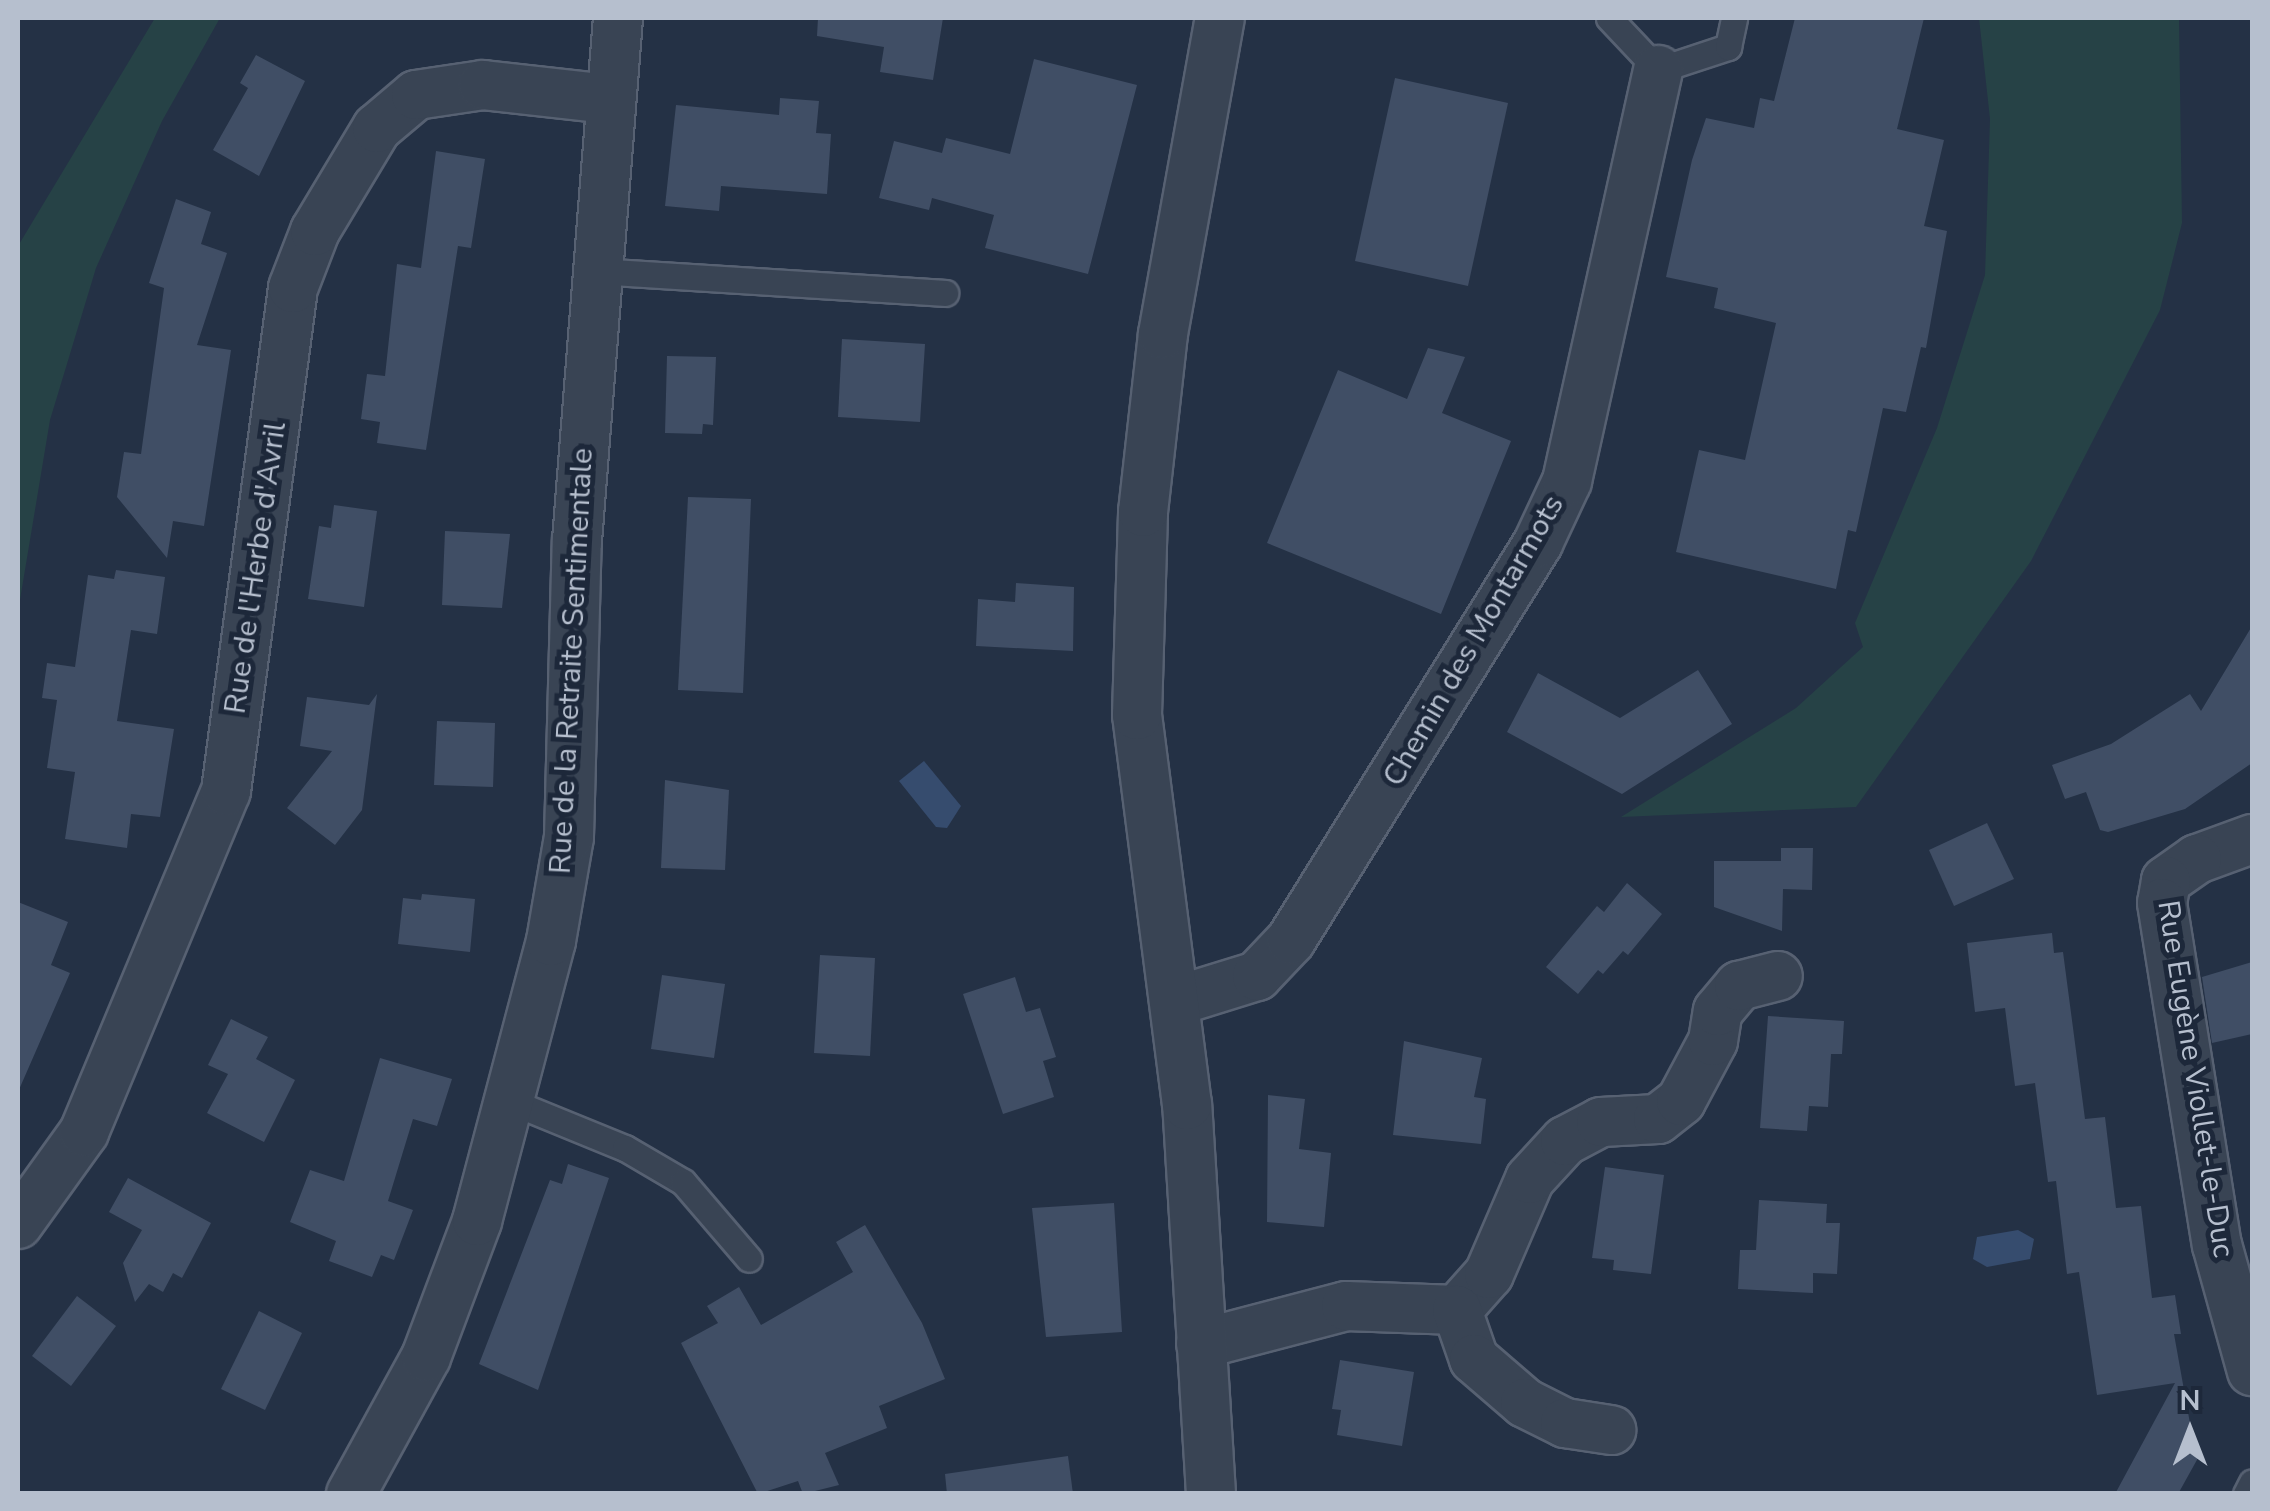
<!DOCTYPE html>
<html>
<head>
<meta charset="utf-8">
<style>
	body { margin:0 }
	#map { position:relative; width:2270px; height:1511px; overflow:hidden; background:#243145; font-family:"Nunito Sans",sans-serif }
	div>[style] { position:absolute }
	.green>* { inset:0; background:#264246 }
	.water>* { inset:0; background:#364c6e }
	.building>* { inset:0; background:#404e65 }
	.roads { filter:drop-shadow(2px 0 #576172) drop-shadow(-2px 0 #576172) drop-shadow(0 2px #576172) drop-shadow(0 -2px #576172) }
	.lane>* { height:25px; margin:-12.5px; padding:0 12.5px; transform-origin:12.5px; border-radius:12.5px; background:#394454 }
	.street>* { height:48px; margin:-24px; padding:0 24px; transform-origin:24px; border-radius:24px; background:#394454 }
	span { translate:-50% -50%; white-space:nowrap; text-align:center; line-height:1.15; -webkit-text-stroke:10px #1d283a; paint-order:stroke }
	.street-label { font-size:30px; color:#b6bfce }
	.frame { position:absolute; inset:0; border:20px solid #b6bfce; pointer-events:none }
	.north { position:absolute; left:2140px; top:1381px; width:100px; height:100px; -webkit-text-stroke:8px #1d283a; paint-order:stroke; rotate:0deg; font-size:28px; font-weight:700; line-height:40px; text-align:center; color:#b6bfce }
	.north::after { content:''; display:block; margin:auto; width:35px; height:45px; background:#b6bfce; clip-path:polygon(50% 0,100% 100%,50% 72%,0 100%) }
</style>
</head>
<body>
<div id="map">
	<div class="green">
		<i style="clip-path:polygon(155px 18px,220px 18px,162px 121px,96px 268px,50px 420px,18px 612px,18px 246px)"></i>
		<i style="clip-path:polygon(1979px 18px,2179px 18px,2182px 223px,2160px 310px,2031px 561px,1856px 807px,1621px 817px,1796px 708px,1863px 647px,1855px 623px,1937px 428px,1985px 275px,1990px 119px)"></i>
	</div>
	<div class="water">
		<i style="clip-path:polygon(924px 761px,961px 806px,947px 828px,936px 827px,899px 781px)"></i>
		<i style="clip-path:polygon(2018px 1230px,2034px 1239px,2030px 1259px,1987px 1267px,1973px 1259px,1977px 1237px)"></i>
	</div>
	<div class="building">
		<i style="clip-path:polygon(818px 18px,943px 18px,933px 80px,880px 72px,884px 47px,817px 36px)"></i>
		<i style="clip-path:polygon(1795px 18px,1924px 18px,1897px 129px,1944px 140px,1924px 226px,1947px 231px,1926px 348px,1921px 347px,1906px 412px,1883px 408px,1856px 532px,1848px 530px,1836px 589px,1676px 552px,1699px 450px,1745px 460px,1776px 323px,1714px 308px,1718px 288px,1666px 277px,1692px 160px,1706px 118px,1754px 128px,1760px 98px,1774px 101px)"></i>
		<i style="clip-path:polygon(256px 55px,305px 81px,259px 176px,213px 150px,248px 88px,240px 83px)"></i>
		<i style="clip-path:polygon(1034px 59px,1137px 85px,1088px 274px,985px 248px,994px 215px,932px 198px,929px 210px,879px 198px,894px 141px,942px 153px,946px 138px,1010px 154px)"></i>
		<i style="clip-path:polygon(1395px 78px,1508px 103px,1468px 286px,1355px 261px)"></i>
		<i style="clip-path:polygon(780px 98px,819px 101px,816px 133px,831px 134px,827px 194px,721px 186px,719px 211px,665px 206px,676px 105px,779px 115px)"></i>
		<i style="clip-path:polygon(436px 151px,485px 159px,471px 248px,458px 246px,426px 450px,377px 443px,380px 422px,361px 419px,367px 374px,385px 376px,397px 264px,421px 268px)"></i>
		<i style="clip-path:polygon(176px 199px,211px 212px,201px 244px,227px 253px,197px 345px,231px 350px,204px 526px,173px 521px,167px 558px,117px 497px,124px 452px,141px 454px,164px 288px,149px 283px)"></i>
		<i style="clip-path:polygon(842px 339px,925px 344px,920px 422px,838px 417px)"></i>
		<i style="clip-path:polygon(1428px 348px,1465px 357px,1442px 413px,1511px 441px,1441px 614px,1267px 543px,1338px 370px,1407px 399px)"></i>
		<i style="clip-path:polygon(667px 356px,716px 357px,713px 425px,703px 424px,702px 434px,665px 433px)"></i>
		<i style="clip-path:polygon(688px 497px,751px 499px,743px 693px,678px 690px)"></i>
		<i style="clip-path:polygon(334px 505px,377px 511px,364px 607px,308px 599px,319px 526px,331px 528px)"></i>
		<i style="clip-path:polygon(445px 531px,510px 534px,502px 608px,442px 605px)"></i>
		<i style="clip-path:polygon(116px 570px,165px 577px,157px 634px,131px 630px,117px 721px,174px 729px,160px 817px,131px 814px,127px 848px,65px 839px,75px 772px,47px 768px,57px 700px,42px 698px,47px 663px,75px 667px,88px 575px,114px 579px)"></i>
		<i style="clip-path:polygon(1016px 583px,1074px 587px,1073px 651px,976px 646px,978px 599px,1015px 602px)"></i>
		<i style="clip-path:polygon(2252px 626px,2252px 763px,2185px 809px,2108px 832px,2100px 830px,2086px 792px,2065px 799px,2052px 765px,2111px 744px,2190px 694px,2201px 711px)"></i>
		<i style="clip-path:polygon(1698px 670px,1732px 724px,1622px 794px,1507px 732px,1538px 673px,1620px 718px)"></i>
		<i style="clip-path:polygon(377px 694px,362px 810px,335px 845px,287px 808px,332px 751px,300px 746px,307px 697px,369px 705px)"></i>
		<i style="clip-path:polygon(437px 721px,495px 723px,493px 787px,434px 785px)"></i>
		<i style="clip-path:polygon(665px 780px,729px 790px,725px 870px,661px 868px)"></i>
		<i style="clip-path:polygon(1987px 823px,2014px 879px,1954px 906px,1929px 850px)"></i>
		<i style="clip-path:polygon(1781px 848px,1813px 848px,1812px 890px,1783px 889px,1782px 931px,1714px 907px,1714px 861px,1781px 861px)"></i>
		<i style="clip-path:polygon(1627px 883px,1662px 914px,1628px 955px,1623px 951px,1603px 974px,1598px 970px,1578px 994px,1546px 967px,1597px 906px,1604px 912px)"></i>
		<i style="clip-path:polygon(422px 894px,475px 899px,470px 952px,398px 944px,403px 898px,421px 900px)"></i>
		<i style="clip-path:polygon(18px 902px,68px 922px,51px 965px,70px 973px,18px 1092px)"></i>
		<i style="clip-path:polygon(2052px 933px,2054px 953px,2063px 952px,2085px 1119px,2105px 1117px,2116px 1208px,2141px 1206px,2152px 1298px,2175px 1295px,2181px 1334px,2174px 1334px,2191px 1429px,2180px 1448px,2198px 1458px,2178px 1494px,2115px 1494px,2175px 1383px,2097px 1395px,2079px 1272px,2067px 1274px,2056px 1181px,2048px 1182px,2035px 1083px,2015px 1086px,2005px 1008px,1975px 1012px,1967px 943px)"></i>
		<i style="clip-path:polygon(820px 955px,875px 958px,870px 1056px,814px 1053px)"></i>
		<i style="clip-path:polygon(2252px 962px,2252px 1034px,2212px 1043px,2202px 977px)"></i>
		<i style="clip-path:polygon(662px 975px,725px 984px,714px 1058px,651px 1049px)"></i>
		<i style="clip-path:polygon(1015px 977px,1026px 1012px,1040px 1008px,1056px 1057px,1043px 1061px,1054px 1097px,1003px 1114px,963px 994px)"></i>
		<i style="clip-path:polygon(1768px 1016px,1844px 1021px,1842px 1054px,1831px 1054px,1828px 1107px,1809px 1106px,1807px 1131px,1760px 1128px)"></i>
		<i style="clip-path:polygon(231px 1019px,268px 1037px,256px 1059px,295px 1080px,264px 1142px,207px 1113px,228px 1074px,208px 1065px)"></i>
		<i style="clip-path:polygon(1404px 1041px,1482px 1058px,1474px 1097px,1486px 1099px,1481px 1144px,1393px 1135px)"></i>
		<i style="clip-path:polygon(380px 1058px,452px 1079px,437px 1126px,413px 1119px,388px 1201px,413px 1210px,394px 1260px,381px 1255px,372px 1277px,329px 1261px,336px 1241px,290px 1222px,310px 1170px,344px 1181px)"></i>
		<i style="clip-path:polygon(1268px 1095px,1305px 1099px,1299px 1149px,1331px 1153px,1324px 1227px,1267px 1222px)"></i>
		<i style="clip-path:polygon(568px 1164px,609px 1178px,538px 1390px,479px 1364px,550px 1180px,562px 1184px)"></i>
		<i style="clip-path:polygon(1605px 1167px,1664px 1175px,1651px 1274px,1613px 1270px,1614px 1260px,1592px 1258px)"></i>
		<i style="clip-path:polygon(128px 1178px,211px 1223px,182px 1278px,173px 1273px,163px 1292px,149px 1284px,135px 1302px,123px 1263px,142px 1230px,109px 1212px)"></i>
		<i style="clip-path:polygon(1759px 1200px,1827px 1204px,1826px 1223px,1840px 1223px,1837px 1274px,1813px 1273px,1813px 1293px,1738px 1289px,1740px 1250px,1756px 1250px)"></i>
		<i style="clip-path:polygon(1114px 1203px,1122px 1332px,1046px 1337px,1032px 1208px)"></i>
		<i style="clip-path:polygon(865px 1225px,922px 1323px,945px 1379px,879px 1406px,887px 1428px,825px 1453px,839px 1485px,803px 1494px,798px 1481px,758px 1494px,681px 1343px,718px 1323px,707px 1306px,739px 1287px,761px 1325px,853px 1272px,836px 1242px)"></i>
		<i style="clip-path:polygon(77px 1296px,116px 1326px,71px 1386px,32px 1356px)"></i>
		<i style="clip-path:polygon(259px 1311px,302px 1333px,265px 1410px,221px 1389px)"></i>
		<i style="clip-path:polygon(1340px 1360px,1414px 1372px,1402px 1446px,1337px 1435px,1341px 1410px,1332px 1409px)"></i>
		<i style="clip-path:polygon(1068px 1456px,1073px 1494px,947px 1494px,945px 1474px)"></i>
	</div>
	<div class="roads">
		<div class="lane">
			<i style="left:1609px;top:18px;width:71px;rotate:46.7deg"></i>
			<i style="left:1658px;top:70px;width:74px;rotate:-18.2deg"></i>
			<i style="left:1728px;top:47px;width:30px;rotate:-78deg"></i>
			<i style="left:597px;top:271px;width:349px;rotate:3.6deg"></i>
			<i style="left:512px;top:1102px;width:122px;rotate:22.2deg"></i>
			<i style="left:625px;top:1148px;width:67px;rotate:30.4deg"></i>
			<i style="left:683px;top:1182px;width:101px;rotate:49.4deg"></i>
			<i style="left:2246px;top:1494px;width:13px;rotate:-63deg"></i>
		</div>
		<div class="street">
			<i style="left:2252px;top:839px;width:59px;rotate:160deg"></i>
			<i style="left:2197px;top:859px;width:38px;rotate:145deg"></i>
			<i style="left:2166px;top:881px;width:22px;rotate:100deg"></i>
			<i style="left:2162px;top:903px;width:346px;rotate:80.9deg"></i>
			<i style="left:2217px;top:1245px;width:131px;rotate:74.5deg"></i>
			<i style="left:1176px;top:1001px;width:85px;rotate:-17.2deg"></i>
			<i style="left:1257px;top:976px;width:50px;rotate:-46.6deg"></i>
			<i style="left:1291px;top:940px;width:468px;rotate:-58.1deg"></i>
			<i style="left:1538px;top:543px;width:68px;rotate:-64.9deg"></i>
			<i style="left:1567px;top:481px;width:421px;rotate:-77.5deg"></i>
			<i style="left:18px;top:1224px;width:113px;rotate:-54.3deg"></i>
			<i style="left:84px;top:1132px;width:369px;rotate:-67.4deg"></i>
			<i style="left:226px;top:791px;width:507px;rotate:-82.41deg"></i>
			<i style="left:293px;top:288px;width:61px;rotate:-68.9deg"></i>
			<i style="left:315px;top:231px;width:120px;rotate:-59deg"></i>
			<i style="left:377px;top:128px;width:51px;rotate:-40.2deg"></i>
			<i style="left:416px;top:95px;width:68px;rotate:-8.5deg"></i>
			<i style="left:483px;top:85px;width:126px;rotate:6.4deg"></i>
			<i style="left:1457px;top:1310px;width:48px;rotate:-48.4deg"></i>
			<i style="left:1489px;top:1274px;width:103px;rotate:-66.7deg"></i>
			<i style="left:1530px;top:1179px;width:52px;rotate:-47.4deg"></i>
			<i style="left:1565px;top:1141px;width:41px;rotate:-27.8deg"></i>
			<i style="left:1601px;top:1122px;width:57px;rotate:-3deg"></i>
			<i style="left:1658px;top:1119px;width:29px;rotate:-38deg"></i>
			<i style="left:1681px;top:1101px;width:68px;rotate:-61.9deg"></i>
			<i style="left:1713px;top:1041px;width:30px;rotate:-81deg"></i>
			<i style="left:1718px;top:1011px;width:33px;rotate:-50deg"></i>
			<i style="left:1739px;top:986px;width:40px;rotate:-14.4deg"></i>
			<i style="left:1201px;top:1344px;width:150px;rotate:-14.7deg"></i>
			<i style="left:1346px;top:1306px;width:111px;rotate:2.1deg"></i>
			<i style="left:1457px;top:1310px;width:52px;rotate:70.9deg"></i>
			<i style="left:1474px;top:1359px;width:67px;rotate:40.8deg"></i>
			<i style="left:1525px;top:1403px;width:45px;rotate:26.6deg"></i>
			<i style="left:1565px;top:1423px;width:47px;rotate:8.7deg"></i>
			<i style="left:351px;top:1494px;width:156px;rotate:-61.3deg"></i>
			<i style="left:426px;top:1357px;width:145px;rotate:-69.4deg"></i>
			<i style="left:477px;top:1221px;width:290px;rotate:-75.2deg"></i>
			<i style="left:551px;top:941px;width:106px;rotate:-80.2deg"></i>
			<i style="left:569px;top:837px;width:296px;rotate:-88.5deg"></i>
			<i style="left:577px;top:541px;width:525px;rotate:-85.52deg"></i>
			<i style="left:1211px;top:1494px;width:390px;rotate:-93.5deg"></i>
			<i style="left:1187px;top:1105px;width:393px;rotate:-97.3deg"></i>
			<i style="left:1137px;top:715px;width:203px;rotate:-88.3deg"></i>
			<i style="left:1143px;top:512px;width:179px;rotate:-83.6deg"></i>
			<i style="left:1163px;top:334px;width:321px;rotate:-79.8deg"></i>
		</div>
	</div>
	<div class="street-label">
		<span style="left:256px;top:568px;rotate:-82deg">Rue de l'Herbe d'Avril</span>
		<span style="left:1474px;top:641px;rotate:-60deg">Chemin des Montarmots</span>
		<span style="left:572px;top:661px;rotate:-87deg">Rue de la Retraite Sentimentale</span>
		<span style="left:2195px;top:1079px;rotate:81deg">Rue Eugène Viollet-le-Duc</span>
	</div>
	<div class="frame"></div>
	<div class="north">N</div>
</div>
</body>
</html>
